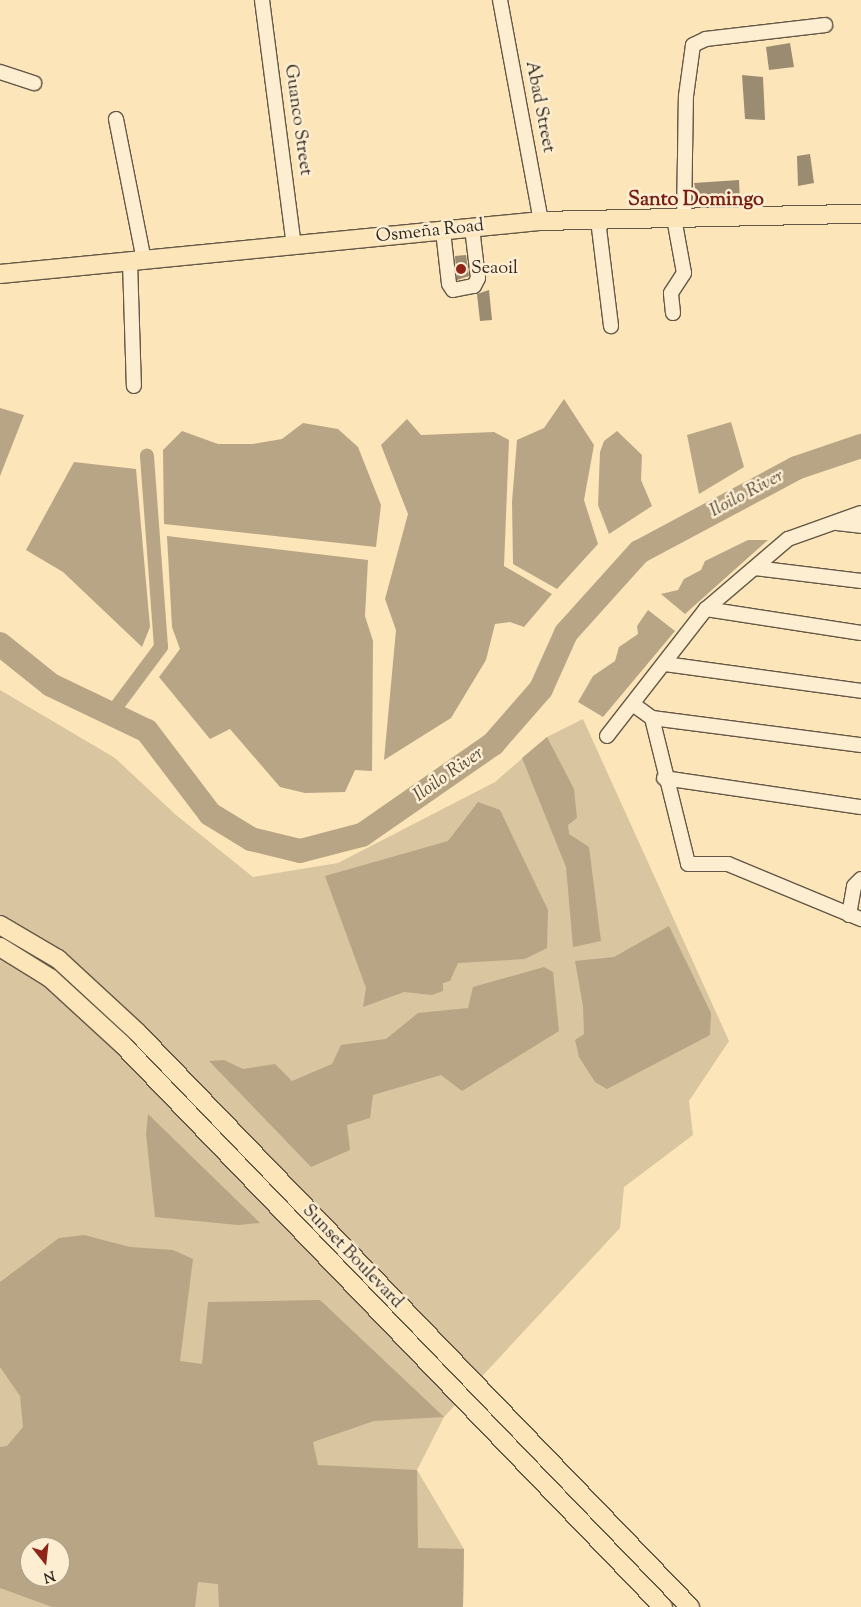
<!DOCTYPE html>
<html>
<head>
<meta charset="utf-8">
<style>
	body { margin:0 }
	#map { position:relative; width:861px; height:1607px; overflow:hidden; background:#fce5b9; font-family:"Sorts Mill Goudy",serif }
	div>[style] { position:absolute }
	.green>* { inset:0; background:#d9c59f }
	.water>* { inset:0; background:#b7a585 }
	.canal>* { height:14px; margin:-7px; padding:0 7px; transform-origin:7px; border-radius:7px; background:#b7a585 }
	.river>* { height:24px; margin:-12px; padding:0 12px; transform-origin:12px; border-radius:12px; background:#b7a585 }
	.building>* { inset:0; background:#9b8b70 }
	.roads { filter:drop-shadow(1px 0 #645846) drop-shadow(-1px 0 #645846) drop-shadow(0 1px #645846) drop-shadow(0 -1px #645846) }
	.minor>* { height:14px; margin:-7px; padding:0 7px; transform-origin:7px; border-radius:7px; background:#fdeed2 }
	.major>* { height:18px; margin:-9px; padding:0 9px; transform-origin:9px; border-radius:9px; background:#fce5b9 }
	.dots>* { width:14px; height:14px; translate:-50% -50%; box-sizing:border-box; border:2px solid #fdeed2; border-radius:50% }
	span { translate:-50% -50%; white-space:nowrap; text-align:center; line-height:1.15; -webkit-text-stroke:5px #fdeed2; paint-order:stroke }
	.street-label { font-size:18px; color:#312920 }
	.poi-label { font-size:18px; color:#312920 }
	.left { translate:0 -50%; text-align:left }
	.water-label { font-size:19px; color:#594e3e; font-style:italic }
	.quarter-label { font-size:20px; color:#7a1f14; font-weight:700 }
	.north { position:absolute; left:20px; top:1537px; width:50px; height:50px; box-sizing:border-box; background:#fdeed2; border:1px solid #ab9f8b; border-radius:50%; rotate:164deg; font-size:14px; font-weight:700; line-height:20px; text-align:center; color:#312920 }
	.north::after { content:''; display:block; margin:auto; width:18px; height:22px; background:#8f2418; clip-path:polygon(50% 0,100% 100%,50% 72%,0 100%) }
</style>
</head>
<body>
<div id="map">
	<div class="green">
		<i style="clip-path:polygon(evenodd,0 690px,115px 758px,176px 815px,253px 877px,338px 863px,495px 782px,547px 737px,583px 719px,729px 1041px,689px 1101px,693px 1135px,624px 1187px,620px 1228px,444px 1417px,417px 1470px,464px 1549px,463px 1607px,0 1607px,0 690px,30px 1547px,60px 1547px,60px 1577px,30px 1577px,30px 1547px)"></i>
	</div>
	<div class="water">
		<i style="clip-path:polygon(564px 399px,594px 445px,584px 500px,598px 544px,557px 589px,513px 564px,512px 502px,517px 440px,544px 428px)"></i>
		<i style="clip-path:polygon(0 408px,24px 415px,0 476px)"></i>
		<i style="clip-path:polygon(407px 419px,421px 435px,494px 432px,509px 440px,504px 566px,552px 594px,524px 627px,510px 622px,495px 624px,486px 660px,451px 718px,384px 760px,396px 630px,385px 599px,408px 514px,381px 445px)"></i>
		<i style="clip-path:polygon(731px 422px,744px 467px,699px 494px,687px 435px)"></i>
		<i style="clip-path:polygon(303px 423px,338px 429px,358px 447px,381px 505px,376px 547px,164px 524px,163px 450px,182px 431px,218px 444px,253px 444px,282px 439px)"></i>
		<i style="clip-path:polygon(617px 431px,642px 455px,641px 480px,652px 506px,609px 534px,598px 505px,600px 452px,604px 441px)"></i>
		<i style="clip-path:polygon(74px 462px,136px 469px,150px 627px,142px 647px,63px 572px,26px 550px)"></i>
		<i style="clip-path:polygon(167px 536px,368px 560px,365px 616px,373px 641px,372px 771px,355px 770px,345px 792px,305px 793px,280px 787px,230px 729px,210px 739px,159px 677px,180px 649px,172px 627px)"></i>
		<i style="clip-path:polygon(748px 540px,768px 540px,685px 614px,661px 594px,678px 590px,684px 579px,701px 570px,705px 561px)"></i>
		<i style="clip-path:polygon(648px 610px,675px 631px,603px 717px,578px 702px,593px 676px,615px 661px,619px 647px,638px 634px,637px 626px)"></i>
		<i style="clip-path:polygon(547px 737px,574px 789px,577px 818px,568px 825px,569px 834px,589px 847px,601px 941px,573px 947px,566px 867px,522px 758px)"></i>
		<i style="clip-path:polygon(478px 802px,500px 810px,548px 910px,547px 948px,525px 959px,458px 963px,450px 981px,443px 983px,443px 991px,432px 995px,404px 992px,363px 1007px,366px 988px,325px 876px,448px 841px)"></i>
		<i style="clip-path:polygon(669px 926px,711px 1013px,710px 1035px,607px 1089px,595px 1082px,579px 1057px,575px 1040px,584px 1034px,583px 1006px,575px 961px,614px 957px)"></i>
		<i style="clip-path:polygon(544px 967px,553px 972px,559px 1031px,462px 1091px,441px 1075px,373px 1095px,370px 1118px,347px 1125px,350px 1150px,311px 1167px,209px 1061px,224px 1060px,243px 1069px,275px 1064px,292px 1081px,332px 1064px,341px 1045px,386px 1039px,418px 1013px,468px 1008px,473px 987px)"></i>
		<i style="clip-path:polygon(148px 1114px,260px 1223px,238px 1225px,155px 1217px,146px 1134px)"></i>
		<i style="clip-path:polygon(evenodd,84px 1235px,130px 1247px,173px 1250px,193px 1259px,180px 1361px,202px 1364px,208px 1302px,320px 1300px,444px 1417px,374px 1421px,313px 1442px,318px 1465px,417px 1470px,418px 1548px,464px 1549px,463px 1607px,219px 1607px,218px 1584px,198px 1582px,195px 1607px,52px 1607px,0 1588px,0 1447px,7px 1446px,23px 1427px,20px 1396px,0 1367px,0 1282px,59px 1238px,84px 1235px,30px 1547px,60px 1547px,60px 1577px,30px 1577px,30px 1547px)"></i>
	</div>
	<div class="canal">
		<i style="left:111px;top:714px;width:84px;rotate:-53.3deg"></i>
		<i style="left:161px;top:647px;width:192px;rotate:-94.2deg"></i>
	</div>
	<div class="river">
		<i style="left:0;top:644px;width:65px;rotate:38.8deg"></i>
		<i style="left:51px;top:685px;width:106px;rotate:25.6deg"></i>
		<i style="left:147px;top:731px;width:104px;rotate:52.8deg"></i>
		<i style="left:210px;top:814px;width:48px;rotate:31.4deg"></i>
		<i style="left:251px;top:839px;width:50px;rotate:13.8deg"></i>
		<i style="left:300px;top:851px;width:64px;rotate:-14.5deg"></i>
		<i style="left:362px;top:835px;width:160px;rotate:-34.8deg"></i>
		<i style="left:493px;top:744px;width:73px;rotate:-48.9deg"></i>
		<i style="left:541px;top:689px;width:61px;rotate:-65.9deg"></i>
		<i style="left:566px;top:633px;width:109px;rotate:-48deg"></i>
		<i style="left:639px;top:552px;width:178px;rotate:-28.1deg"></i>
		<i style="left:796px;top:468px;width:69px;rotate:-18.7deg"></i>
	</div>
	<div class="building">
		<i style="clip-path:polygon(790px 43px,794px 67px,769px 70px,766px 47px)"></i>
		<i style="clip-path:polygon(742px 75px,763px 77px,765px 120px,745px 119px)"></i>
		<i style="clip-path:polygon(810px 154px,814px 183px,798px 186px,797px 156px)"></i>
		<i style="clip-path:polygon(739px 180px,740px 203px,699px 205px,694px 183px)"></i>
		<i style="clip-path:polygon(466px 255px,469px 276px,457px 280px,455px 256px)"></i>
		<i style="clip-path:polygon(489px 290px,492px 320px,480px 321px,477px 294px)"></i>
	</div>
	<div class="roads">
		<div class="minor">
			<i style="left:262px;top:0;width:247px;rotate:82.6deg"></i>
			<i style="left:500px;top:0;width:225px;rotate:79.5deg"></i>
			<i style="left:0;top:72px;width:36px;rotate:18deg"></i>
			<i style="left:116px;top:119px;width:145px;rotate:78.8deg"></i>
			<i style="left:684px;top:219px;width:123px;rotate:-89.1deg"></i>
			<i style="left:686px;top:96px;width:51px;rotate:-82.2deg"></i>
			<i style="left:693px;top:45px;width:14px;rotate:-25deg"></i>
			<i style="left:706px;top:39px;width:120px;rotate:-6.7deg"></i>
			<i style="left:598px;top:220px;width:107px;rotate:83deg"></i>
			<i style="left:443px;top:231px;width:53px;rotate:83.5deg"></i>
			<i style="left:449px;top:284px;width:7px;rotate:56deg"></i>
			<i style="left:453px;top:290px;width:21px;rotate:-11deg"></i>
			<i style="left:474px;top:286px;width:9px;rotate:-63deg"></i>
			<i style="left:478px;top:278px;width:50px;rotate:-96.8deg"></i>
			<i style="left:130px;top:262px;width:124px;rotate:88.2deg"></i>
			<i style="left:673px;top:313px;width:20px;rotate:-96deg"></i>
			<i style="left:671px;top:293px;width:24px;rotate:-57deg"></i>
			<i style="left:684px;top:273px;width:56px;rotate:-100.3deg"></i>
			<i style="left:837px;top:523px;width:24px;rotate:7deg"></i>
			<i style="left:755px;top:568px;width:107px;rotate:7deg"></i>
			<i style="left:706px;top:609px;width:157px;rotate:8.8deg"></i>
			<i style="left:665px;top:664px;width:198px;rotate:7.8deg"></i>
			<i style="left:634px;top:705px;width:22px;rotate:36deg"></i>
			<i style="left:652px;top:718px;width:211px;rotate:7.4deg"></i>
			<i style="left:652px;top:718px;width:150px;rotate:76.1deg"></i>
			<i style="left:688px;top:864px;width:40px"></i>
			<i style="left:728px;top:864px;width:144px;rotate:22.5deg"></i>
			<i style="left:607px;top:736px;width:161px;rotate:-52.1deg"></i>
			<i style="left:706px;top:609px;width:108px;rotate:-40.5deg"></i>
			<i style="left:788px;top:539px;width:77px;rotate:-19.6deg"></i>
			<i style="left:664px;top:778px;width:199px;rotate:8.4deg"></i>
			<i style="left:849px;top:915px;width:29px;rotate:-80deg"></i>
			<i style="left:854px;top:886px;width:10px;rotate:-45deg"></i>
		</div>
		<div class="major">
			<i style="left:0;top:274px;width:544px;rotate:-5.6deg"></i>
			<i style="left:541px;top:221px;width:320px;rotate:-1.3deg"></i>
			<i style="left:0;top:925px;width:67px;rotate:30.4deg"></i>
			<i style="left:58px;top:959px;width:108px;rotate:42.7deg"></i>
			<i style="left:137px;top:1032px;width:798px;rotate:46.12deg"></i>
			<i style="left:0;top:947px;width:59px;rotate:31.8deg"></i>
			<i style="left:50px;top:978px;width:98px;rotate:42.5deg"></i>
			<i style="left:122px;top:1044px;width:781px;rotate:46.14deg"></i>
		</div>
	</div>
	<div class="dots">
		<i style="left:461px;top:269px;background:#8f2418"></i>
	</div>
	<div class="street-label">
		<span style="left:539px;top:107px;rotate:79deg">Abad Street</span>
		<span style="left:297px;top:120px;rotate:82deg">Guanco Street</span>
		<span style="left:430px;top:232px;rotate:-6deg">Osmeña Road</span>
		<span style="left:352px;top:1257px;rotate:46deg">Sunset Boulevard</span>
	</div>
	<div class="poi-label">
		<span class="left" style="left:471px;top:269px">Seaoil</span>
	</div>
	<div class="water-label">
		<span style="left:747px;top:494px;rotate:-28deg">Iloilo River</span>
		<span style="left:449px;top:775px;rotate:-35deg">Iloilo River</span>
	</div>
	<div class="quarter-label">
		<span style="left:696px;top:200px">Santo Domingo</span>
	</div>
	<div class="north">N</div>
</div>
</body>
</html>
